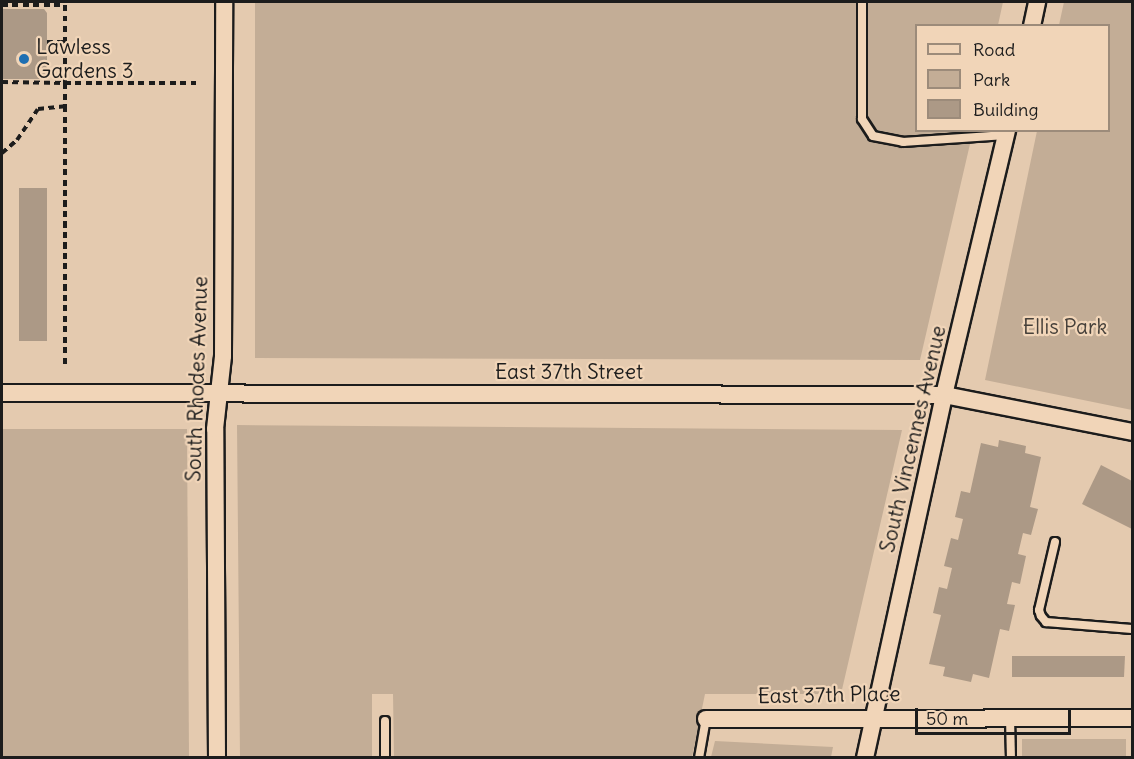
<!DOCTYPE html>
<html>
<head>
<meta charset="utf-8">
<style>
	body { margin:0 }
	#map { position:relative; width:1134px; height:759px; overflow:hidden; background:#e4caaf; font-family:Delius,sans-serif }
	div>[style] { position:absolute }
	.green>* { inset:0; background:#c3ad96 }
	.building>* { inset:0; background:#ac9986 }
	.path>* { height:4px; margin-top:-2px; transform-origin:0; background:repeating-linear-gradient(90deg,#1c1c1c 0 6px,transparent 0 10.5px) }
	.roads { filter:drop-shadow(2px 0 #1c1c1c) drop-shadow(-2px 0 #1c1c1c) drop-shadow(0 2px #1c1c1c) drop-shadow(0 -2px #1c1c1c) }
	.lane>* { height:8px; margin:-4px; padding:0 4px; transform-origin:4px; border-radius:4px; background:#f1d5b8 }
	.street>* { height:16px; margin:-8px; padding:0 8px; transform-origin:8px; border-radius:8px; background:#f1d5b8 }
	.dots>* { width:16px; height:16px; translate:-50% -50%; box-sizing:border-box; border:3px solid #f1d5b8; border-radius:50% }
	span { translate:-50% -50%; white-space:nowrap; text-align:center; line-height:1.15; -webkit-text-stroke:4.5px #f1d5b8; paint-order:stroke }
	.poi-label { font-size:21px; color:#1c1c1c }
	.left { translate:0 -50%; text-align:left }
	.park-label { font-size:21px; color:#46403a }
	.street-label { font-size:21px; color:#1c1c1c }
	.frame { position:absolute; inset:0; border:3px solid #1c1c1c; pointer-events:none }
	.legend { position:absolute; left:915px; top:24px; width:195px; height:108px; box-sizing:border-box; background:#f1d5b8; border:2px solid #9c8b7a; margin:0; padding:8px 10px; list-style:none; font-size:18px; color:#1c1c1c }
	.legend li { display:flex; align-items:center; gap:12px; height:30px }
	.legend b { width:30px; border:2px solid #9c8b7a }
	.scale { position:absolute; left:915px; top:708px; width:156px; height:27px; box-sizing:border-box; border:3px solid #1c1c1c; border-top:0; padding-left:8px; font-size:18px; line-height:21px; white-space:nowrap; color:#1c1c1c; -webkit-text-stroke:4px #f1d5b8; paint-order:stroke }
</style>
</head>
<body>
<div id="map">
	<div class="green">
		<i style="clip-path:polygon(255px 2px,1003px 2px,998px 25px,916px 26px,916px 130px,973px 131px,920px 360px,255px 358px)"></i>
		<i style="clip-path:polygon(1064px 2px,1132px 2px,1132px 410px,985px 380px,1037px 131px,1108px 130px,1108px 26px,1059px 25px)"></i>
		<i style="clip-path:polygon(237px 425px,902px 430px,841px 694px,705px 694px,692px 757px,394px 758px,393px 694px,372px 694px,372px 757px,240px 758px)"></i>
		<i style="clip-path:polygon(2px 429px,187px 429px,189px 757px,2px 757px)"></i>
		<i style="clip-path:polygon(1022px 739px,1126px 739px,1126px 757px,1022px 757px)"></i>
		<i style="clip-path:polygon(715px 741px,833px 747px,831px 757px,711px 757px)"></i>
	</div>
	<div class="building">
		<i style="clip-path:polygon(2px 9px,44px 9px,47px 13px,47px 76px,43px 79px,2px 79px)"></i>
		<i style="clip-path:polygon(19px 188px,47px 188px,47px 341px,19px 341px)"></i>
		<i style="clip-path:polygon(999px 440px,1026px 446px,1025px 453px,1041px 457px,1030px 507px,1038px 509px,1031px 535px,1023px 533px,1018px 554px,1026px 556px,1020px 584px,1012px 582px,1007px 604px,1015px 605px,1009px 631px,1000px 629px,989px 678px,973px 674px,971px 682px,943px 676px,945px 667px,929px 664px,941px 615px,933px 613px,939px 587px,947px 589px,952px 568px,944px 566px,951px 538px,958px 540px,963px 519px,955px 517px,961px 491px,970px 493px,981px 443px,998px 447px)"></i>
		<i style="clip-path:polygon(1101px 465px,1132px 481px,1132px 529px,1082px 504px)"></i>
		<i style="clip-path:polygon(1012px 656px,1125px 656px,1124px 677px,1012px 677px)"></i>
	</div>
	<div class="path">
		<i style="left:2px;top:5px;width:63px"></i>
		<i style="left:65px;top:5px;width:78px;rotate:90deg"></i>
		<i style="left:65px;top:83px;width:131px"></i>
		<i style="left:47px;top:42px;width:18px"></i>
		<i style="left:2px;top:82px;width:63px;rotate:0.9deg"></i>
		<i style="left:65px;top:83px;width:23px;rotate:90deg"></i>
		<i style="left:2px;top:153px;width:20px;rotate:-41deg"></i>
		<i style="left:17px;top:140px;width:37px;rotate:-56deg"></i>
		<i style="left:38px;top:109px;width:27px;rotate:-6deg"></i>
		<i style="left:65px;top:106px;width:259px;rotate:90deg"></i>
	</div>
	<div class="roads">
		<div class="lane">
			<i style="left:862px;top:2px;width:117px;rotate:90deg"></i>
			<i style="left:862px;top:119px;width:20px;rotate:57deg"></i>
			<i style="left:873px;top:136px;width:31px;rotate:11deg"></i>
			<i style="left:903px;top:142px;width:103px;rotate:-3.9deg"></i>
			<i style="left:1055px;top:542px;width:70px;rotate:103.2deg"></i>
			<i style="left:1039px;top:610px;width:6px;rotate:72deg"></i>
			<i style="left:1041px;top:616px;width:8px;rotate:50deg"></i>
			<i style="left:1046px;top:622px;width:86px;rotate:4.7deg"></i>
			<i style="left:1010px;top:718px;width:40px;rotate:88.6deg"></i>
			<i style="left:385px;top:721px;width:37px;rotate:90deg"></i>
			<i style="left:699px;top:758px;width:40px;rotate:-80deg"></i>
		</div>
		<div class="street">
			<i style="left:1032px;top:26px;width:25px;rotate:-78deg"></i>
			<i style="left:2px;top:393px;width:942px;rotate:0.12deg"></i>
			<i style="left:944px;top:395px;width:192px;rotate:11.1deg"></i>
			<i style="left:706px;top:719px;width:426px;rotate:-0.1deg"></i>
			<i style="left:217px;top:758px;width:329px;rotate:-90.3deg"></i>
			<i style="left:215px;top:429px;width:73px;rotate:-83.7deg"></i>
			<i style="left:223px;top:356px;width:354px;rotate:-89.8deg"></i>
			<i style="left:865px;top:758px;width:371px;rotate:-77.7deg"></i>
			<i style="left:944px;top:395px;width:272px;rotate:-76.6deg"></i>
		</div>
	</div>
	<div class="dots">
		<i style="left:24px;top:59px;background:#1f6fb2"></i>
	</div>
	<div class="poi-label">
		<span class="left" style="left:36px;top:59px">Lawless<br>Gardens 3</span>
	</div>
	<div class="park-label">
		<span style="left:1065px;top:327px">Ellis Park</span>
	</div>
	<div class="street-label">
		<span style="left:569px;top:372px">East 37th Street</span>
		<span style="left:197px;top:379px;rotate:-88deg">South Rhodes Avenue</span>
		<span style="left:913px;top:439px;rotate:-77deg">South Vincennes Avenue</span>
		<span style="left:829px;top:695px;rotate:-1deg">East 37th Place</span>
	</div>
	<div class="frame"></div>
	<ul class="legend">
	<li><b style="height:8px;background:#f1d5b8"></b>Road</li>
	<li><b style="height:16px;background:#c3ad96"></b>Park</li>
	<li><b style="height:16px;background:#ac9986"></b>Building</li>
	</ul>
	<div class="scale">50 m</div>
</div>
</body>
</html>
